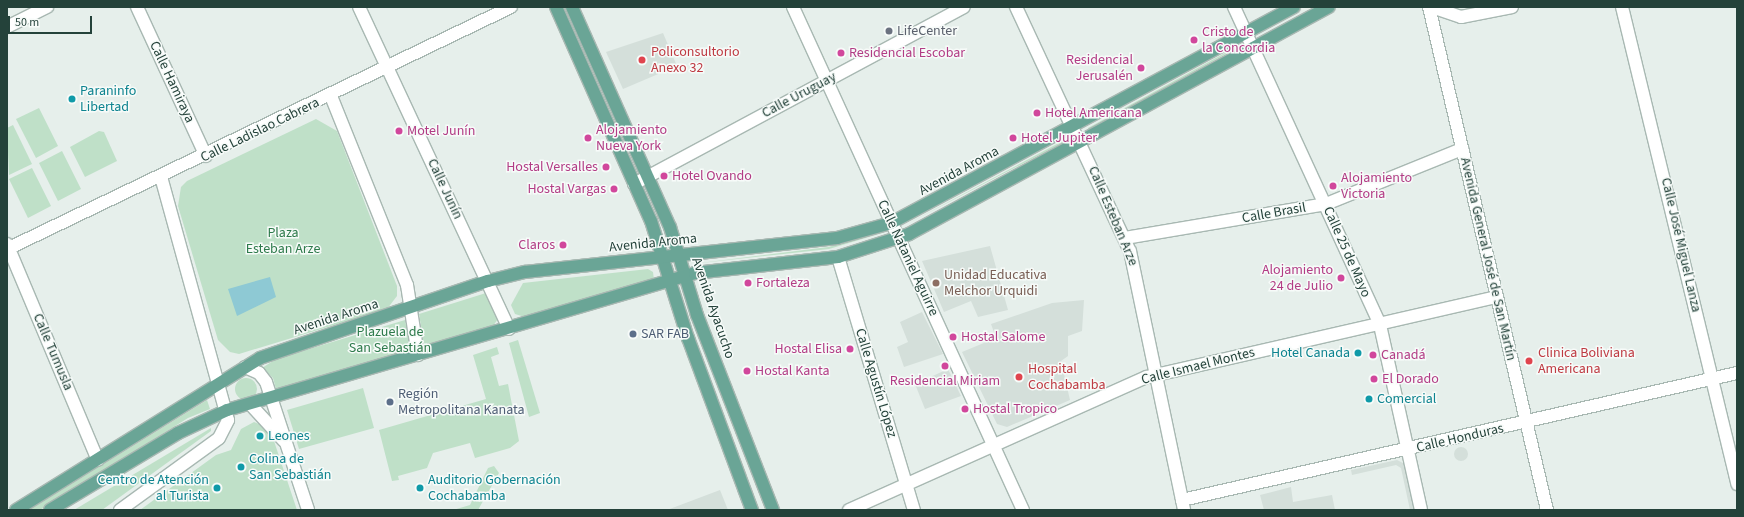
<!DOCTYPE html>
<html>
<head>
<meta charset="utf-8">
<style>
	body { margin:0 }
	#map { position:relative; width:1744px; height:517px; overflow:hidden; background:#e6efeb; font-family:"Source Sans 3",sans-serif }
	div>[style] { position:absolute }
	.built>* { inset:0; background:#d4dfda }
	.round { border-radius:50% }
	.green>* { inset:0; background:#bfe0c8 }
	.water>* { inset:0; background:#8ec9d4 }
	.roads { filter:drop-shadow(1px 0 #a8b8b2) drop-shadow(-1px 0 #a8b8b2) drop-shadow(0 1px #a8b8b2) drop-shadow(0 -1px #a8b8b2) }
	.street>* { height:12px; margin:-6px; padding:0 6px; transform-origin:6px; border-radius:6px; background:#fff }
	.secondary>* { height:12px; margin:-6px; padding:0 6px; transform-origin:6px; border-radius:6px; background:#fff }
	.primary>* { height:12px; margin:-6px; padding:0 6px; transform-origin:6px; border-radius:6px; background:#6aa596 }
	.dots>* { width:11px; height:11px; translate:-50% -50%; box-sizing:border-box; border:2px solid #f7fbf9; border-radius:50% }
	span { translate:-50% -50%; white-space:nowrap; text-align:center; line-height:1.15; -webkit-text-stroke:3px #f7fbf9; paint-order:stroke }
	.worship-label { font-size:14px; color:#5b616d }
	.left { translate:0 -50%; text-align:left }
	.hotel-label { font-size:14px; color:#b23c85 }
	.right { translate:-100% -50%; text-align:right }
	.health-label { font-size:14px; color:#be3a42 }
	.street-label { font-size:14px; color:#24423a }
	.culture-label { font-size:14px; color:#0d838f }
	.park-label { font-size:14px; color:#2d7a4b }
	.education-label { font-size:14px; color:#785e54 }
	.service-label { font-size:14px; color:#4e5e75 }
	.frame { position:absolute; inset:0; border:8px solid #24423a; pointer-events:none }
	.scale { position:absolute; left:8px; top:16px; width:84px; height:18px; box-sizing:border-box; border:2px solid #24423a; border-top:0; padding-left:5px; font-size:12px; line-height:14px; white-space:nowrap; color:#24423a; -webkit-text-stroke:3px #f7fbf9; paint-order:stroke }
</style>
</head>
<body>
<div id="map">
	<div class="built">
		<i style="clip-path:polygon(663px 33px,677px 66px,623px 89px,606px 52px)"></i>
		<i style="clip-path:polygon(990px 246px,1008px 310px,978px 317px,971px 301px,944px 312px,922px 261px)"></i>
		<i style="clip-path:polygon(1084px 300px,1082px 331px,1068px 336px,1068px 356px,1061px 361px,1070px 400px,1007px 427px,997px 424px,962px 352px,996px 338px,991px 324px,1052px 303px)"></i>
		<i style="clip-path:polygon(922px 312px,943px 354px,904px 367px,897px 347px,908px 342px,900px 322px)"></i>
		<i style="clip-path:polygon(948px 369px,961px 396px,925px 409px,915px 384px)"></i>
		<i class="round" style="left:1454px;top:447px;width:14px;height:14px"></i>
		<i style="clip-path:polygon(1397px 460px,1405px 464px,1415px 510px,1410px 510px,1401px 468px,1396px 465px,1352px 475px,1351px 470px)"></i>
		<i style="clip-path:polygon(1291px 487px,1293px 502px,1332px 495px,1335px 510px,1264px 510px,1260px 495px)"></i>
		<i style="clip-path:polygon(720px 490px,728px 510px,667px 510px)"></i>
	</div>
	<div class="green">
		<i style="clip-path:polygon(1243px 43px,1244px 44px,1088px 130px,1088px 128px)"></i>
		<i style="clip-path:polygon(39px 108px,58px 146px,36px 158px,16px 119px)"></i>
		<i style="clip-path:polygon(316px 119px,337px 131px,397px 286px,397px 296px,387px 309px,239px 354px,230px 352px,218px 340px,178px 206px,181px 187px,187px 181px)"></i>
		<i style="clip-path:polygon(13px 125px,32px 164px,9px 175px,7px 128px)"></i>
		<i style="clip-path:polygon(99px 131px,104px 132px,117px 161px,85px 177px,70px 147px)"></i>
		<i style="clip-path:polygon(1070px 137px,1070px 139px,907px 224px)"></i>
		<i style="clip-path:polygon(62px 151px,81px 189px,58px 201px,39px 163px)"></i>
		<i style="clip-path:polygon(32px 168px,51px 206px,28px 218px,9px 179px)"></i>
		<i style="clip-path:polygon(889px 231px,829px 249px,692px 264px,828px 247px)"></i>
		<i style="clip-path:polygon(648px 269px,653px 272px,654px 280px,525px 317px,515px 314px,511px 305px,523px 283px)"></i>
		<i style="clip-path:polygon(486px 293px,498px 319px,493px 326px,424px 345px,419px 314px)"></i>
		<i style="clip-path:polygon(405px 320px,411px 348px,408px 351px,276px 389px,273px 378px,262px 368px,276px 359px)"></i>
		<i style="clip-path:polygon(518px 340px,540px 413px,529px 417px,509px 343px)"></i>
		<i style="clip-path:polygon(497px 347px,499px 354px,491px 357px,499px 386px,508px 384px,519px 441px,510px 448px,475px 458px,470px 443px,433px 453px,427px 468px,398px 476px,399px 480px,392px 481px,379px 430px,486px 399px,473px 355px)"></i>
		<i class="round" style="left:235px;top:378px;width:22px;height:22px"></i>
		<i style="clip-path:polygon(363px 388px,374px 428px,299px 449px,287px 410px)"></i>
		<i style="clip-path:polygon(207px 400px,210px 409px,188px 418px,40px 510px,29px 510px)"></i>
		<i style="clip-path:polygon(254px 422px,264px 426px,274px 441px,297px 510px,140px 510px,216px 455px,231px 450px,241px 429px)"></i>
		<i style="clip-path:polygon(211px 428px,211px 431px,102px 510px,74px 510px)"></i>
		<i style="clip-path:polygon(494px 466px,499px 473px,478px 510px,453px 510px,470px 505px,488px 468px)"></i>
	</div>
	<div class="water">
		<i style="clip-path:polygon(270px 277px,276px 297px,237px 316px,228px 289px)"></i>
	</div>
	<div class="roads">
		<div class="street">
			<i style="left:137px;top:7px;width:164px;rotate:65.2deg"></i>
			<i style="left:359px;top:7px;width:355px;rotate:65deg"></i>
			<i style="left:793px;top:7px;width:553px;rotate:65.43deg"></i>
			<i style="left:1016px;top:7px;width:269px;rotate:65deg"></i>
			<i style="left:1130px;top:251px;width:265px;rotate:78.2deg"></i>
			<i style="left:1432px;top:7px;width:31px;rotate:19deg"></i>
			<i style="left:1461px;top:17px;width:52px;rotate:-11.1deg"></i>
			<i style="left:1622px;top:7px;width:491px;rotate:76.4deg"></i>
			<i style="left:7px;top:27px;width:45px;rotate:-26.6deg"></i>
			<i style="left:331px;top:96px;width:204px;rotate:68.1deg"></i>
			<i style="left:407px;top:285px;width:71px;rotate:81.1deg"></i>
			<i style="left:634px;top:184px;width:374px;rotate:-28.2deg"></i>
			<i style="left:1125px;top:238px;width:204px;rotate:-9.6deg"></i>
			<i style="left:1326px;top:204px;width:147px;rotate:-22deg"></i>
			<i style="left:7px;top:244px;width:234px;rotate:67.2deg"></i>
			<i style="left:7px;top:249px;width:559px;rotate:-25.65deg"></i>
			<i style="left:838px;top:257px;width:264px;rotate:73.3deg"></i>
			<i style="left:1182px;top:500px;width:569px;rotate:-12.89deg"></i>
			<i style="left:120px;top:510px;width:122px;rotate:-36deg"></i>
			<i style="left:219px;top:438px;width:20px;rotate:-63deg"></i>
			<i style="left:228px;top:420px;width:252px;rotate:-105.4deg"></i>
			<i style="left:849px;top:510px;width:326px;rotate:-24.1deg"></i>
			<i style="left:1147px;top:377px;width:359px;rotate:-12.9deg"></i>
		</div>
		<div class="secondary">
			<i style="left:1234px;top:7px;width:350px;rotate:65.3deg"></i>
			<i style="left:1380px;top:325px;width:189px;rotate:77.5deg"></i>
			<i style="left:1429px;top:7px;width:517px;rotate:76.8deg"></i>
			<i style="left:245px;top:367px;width:15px;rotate:23deg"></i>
			<i style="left:259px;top:373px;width:11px;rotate:52deg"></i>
			<i style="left:266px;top:382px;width:135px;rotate:71.8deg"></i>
			<i style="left:250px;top:404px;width:50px;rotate:47.4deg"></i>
		</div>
		<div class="primary">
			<i style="left:556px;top:7px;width:234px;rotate:66.1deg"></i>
			<i style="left:651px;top:221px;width:123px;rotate:72.5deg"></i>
			<i style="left:688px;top:338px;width:184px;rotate:69.6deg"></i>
			<i style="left:572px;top:7px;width:241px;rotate:66deg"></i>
			<i style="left:670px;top:227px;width:92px;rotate:72.9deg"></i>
			<i style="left:697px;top:315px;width:209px;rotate:68.7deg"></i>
			<i style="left:16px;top:510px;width:287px;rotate:-31.9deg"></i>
			<i style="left:260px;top:358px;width:241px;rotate:-18.7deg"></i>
			<i style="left:488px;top:281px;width:38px;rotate:-14deg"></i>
			<i style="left:525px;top:272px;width:314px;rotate:-6.2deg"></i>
			<i style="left:837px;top:238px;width:56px;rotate:-15.5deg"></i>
			<i style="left:891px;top:223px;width:457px;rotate:-28.2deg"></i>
			<i style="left:50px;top:510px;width:149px;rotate:-31deg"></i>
			<i style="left:178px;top:433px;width:54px;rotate:-25.1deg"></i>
			<i style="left:227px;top:410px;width:488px;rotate:-16.3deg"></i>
			<i style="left:695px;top:273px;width:144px;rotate:-6.4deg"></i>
			<i style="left:838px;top:257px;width:75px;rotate:-17.9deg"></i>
			<i style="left:909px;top:234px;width:477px;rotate:-28.4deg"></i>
		</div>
	</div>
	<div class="dots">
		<i style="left:889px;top:31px;background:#6b7280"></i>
		<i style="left:1194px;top:40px;background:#d1479c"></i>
		<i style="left:841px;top:53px;background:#d1479c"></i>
		<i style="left:642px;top:60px;background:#e0444e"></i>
		<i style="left:1141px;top:68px;background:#d1479c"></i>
		<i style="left:72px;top:99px;background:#0f9aa8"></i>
		<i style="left:1037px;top:113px;background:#d1479c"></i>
		<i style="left:399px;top:131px;background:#d1479c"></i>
		<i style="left:588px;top:138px;background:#d1479c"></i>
		<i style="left:1013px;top:138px;background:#d1479c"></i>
		<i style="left:606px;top:167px;background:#d1479c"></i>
		<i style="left:664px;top:176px;background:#d1479c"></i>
		<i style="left:1333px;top:186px;background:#d1479c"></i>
		<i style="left:614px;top:189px;background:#d1479c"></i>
		<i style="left:563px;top:245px;background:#d1479c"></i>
		<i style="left:1341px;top:278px;background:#d1479c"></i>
		<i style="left:748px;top:283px;background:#d1479c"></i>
		<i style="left:936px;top:283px;background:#8d6e63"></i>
		<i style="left:633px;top:334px;background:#5c6f8a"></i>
		<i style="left:953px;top:337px;background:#d1479c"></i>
		<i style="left:850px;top:349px;background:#d1479c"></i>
		<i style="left:1358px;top:353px;background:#0f9aa8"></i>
		<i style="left:1373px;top:355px;background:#d1479c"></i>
		<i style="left:1529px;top:361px;background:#e0444e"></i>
		<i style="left:945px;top:366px;background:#d1479c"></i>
		<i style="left:747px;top:371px;background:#d1479c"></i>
		<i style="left:1019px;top:377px;background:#e0444e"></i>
		<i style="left:1374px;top:379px;background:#d1479c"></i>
		<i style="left:1369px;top:399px;background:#0f9aa8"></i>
		<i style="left:390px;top:402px;background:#5c6f8a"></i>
		<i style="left:965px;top:409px;background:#d1479c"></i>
		<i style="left:260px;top:436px;background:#0f9aa8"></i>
		<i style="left:241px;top:467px;background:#0f9aa8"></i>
		<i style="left:217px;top:488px;background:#0f9aa8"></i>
		<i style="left:420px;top:488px;background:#0f9aa8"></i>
	</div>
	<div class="worship-label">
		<span class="left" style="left:897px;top:31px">LifeCenter</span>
	</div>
	<div class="hotel-label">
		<span class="left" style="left:1202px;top:40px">Cristo de<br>la Concordia</span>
		<span class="left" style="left:849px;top:53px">Residencial Escobar</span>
		<span class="right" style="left:1133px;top:68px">Residencial<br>Jerusalén</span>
		<span class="left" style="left:1045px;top:113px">Hotel Americana</span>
		<span class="left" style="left:596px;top:138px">Alojamiento<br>Nueva York</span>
		<span class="left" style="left:407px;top:131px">Motel Junín</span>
		<span class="left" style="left:1021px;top:138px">Hotel Jupiter</span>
		<span class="right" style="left:598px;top:167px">Hostal Versalles</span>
		<span class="left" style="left:672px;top:176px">Hotel Ovando</span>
		<span class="left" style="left:1341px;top:186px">Alojamiento<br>Victoria</span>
		<span class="right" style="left:606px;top:189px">Hostal Vargas</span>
		<span class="right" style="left:555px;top:245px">Claros</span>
		<span class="right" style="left:1333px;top:278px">Alojamiento<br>24 de Julio</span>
		<span class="left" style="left:756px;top:283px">Fortaleza</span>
		<span class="left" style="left:961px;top:337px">Hostal Salome</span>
		<span class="right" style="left:842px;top:349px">Hostal Elisa</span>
		<span class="left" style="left:1381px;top:355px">Canadá</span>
		<span class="left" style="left:755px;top:371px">Hostal Kanta</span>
		<span class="left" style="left:1382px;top:379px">El Dorado</span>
		<span style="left:945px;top:381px">Residencial Miriam</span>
		<span class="left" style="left:973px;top:409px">Hostal Tropico</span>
	</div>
	<div class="health-label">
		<span class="left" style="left:651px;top:60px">Policonsultorio<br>Anexo 32</span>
		<span class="left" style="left:1538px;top:361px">Clinica Boliviana<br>Americana</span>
		<span class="left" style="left:1028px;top:377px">Hospital<br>Cochabamba</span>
	</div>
	<div class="street-label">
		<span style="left:172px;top:82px;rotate:65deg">Calle Hamiraya</span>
		<span style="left:799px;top:95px;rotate:-28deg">Calle Uruguay</span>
		<span style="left:260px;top:130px;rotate:-26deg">Calle Ladislao Cabrera</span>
		<span style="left:959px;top:171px;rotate:-28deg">Avenida Aroma</span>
		<span style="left:445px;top:189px;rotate:65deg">Calle Junín</span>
		<span style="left:1274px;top:213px;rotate:-10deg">Calle Brasil</span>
		<span style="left:1113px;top:216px;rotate:67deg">Calle Esteban Arze</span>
		<span style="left:653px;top:243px;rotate:-6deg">Avenida Aroma</span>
		<span style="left:1681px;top:245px;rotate:77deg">Calle José Miguel Lanza</span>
		<span style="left:1347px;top:252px;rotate:66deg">Calle 25 de Mayo</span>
		<span style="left:908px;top:258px;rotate:65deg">Calle Nataniel Aguirre</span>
		<span style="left:1488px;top:259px;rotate:77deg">Avenida General José de San Martín</span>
		<span style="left:713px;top:308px;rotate:71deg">Avenida Ayacucho</span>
		<span style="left:336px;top:317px;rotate:-18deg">Avenida Aroma</span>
		<span style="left:53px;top:352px;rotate:67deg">Calle Tumusla</span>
		<span style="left:1198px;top:366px;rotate:-14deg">Calle Ismael Montes</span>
		<span style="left:876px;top:383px;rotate:73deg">Calle Agustín López</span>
		<span style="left:1460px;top:438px;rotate:-13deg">Calle Honduras</span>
	</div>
	<div class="culture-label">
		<span class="left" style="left:80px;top:99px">Paraninfo<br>Libertad</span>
		<span class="right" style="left:1350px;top:353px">Hotel Canada</span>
		<span class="left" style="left:1377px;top:399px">Comercial</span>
		<span class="left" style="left:268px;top:436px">Leones</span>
		<span class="left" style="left:249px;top:467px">Colina de<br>San Sebastián</span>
		<span class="right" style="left:209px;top:488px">Centro de Atención<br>al Turista</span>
		<span class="left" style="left:428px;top:488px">Auditorio Gobernación<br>Cochabamba</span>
	</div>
	<div class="park-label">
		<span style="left:283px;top:241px">Plaza<br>Esteban Arze</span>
		<span style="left:390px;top:340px">Plazuela de<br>San Sebastián</span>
	</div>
	<div class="education-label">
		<span class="left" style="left:944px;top:283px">Unidad Educativa<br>Melchor Urquidi</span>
	</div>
	<div class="service-label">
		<span class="left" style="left:641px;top:334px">SAR FAB</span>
		<span class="left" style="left:398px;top:402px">Región<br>Metropolitana Kanata</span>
	</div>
	<div class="frame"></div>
	<div class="scale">50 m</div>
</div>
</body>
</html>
